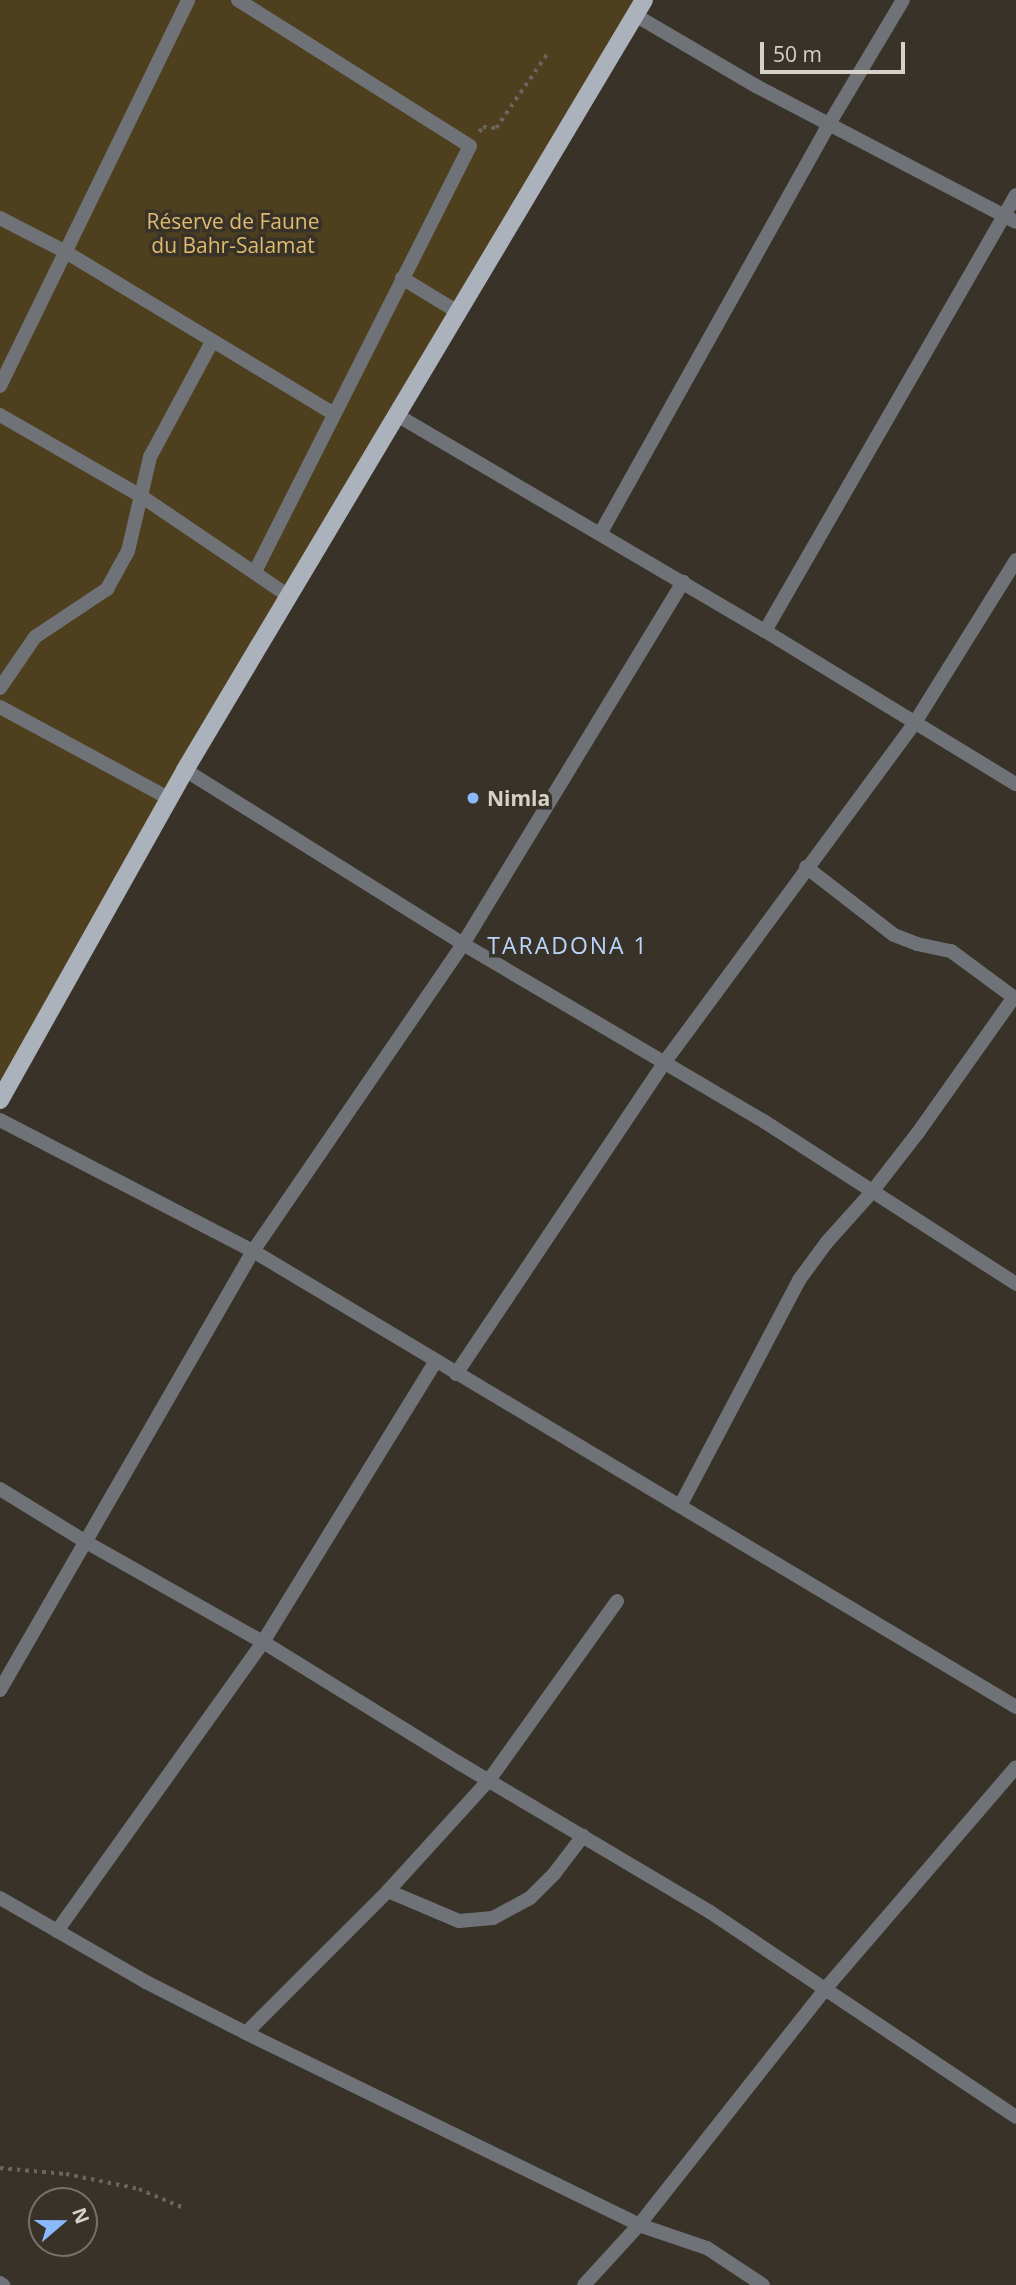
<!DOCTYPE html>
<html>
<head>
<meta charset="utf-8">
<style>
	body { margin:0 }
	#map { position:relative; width:1016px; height:2285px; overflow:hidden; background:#383228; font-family:"Open Sans",sans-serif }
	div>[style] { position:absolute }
	.green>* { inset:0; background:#4e3f1f }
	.path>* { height:3.5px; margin-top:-1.75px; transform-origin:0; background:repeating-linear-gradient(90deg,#6b665d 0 3.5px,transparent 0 8.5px) }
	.street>* { height:14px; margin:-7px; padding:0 7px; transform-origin:7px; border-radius:7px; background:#6f7378 }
	.primary>* { height:18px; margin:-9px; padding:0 9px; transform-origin:9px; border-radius:9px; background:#abb2bc }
	.dots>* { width:19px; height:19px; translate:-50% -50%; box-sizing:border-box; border:4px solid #383228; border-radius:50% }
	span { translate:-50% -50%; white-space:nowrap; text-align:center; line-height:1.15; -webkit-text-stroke:7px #383228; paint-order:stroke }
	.park-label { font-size:21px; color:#e0bb6e }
	.poi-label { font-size:21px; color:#d5d1cb; font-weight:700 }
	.left { translate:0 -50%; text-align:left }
	.neighbourhood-label { font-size:23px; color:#bad5fb; letter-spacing:2px }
	.north { position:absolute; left:28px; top:2187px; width:70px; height:70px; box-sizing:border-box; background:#383228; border:2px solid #777269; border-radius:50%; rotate:70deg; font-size:19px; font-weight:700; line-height:28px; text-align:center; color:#d5d1cb }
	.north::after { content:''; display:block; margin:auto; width:24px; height:32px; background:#8bbafc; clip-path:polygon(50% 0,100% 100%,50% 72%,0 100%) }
	.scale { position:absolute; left:760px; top:42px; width:145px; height:32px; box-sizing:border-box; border:4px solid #d5d1cb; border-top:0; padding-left:9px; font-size:21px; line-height:24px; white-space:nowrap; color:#d5d1cb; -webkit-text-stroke:5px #383228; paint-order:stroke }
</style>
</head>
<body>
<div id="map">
	<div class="green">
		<i style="clip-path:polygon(0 0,644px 0,0 1100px)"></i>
	</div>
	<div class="path">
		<i style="left:479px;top:132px;width:6px;rotate:-51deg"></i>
		<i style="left:483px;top:127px;width:13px;rotate:4deg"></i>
		<i style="left:496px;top:128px;width:90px;rotate:-55.4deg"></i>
		<i style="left:0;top:2168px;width:66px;rotate:5.2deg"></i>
		<i style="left:66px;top:2174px;width:75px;rotate:11.6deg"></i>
		<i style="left:139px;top:2189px;width:49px;rotate:22.9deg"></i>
	</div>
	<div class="street">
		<i style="left:238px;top:0;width:274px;rotate:32.2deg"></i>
		<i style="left:470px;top:146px;width:476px;rotate:116.8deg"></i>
		<i style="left:635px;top:15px;width:140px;rotate:30.4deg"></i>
		<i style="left:756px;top:86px;width:293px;rotate:27.6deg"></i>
		<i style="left:0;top:218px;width:72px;rotate:27.3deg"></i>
		<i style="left:64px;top:251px;width:314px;rotate:31.1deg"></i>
		<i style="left:402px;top:278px;width:63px;rotate:31.4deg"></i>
		<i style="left:0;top:386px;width:429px;rotate:-64deg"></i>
		<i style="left:395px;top:414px;width:429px;rotate:30.4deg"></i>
		<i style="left:765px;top:631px;width:294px;rotate:31.4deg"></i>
		<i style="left:0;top:415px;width:163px;rotate:29.9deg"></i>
		<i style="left:141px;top:496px;width:176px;rotate:34.1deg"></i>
		<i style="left:600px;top:534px;width:470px;rotate:-60.8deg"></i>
		<i style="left:829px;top:124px;width:144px;rotate:-59.2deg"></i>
		<i style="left:765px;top:631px;width:503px;rotate:-60.07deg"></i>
		<i style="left:0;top:688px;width:62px;rotate:-55.5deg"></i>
		<i style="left:35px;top:637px;width:87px;rotate:-33.7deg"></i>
		<i style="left:107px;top:589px;width:43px;rotate:-61.1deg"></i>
		<i style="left:128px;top:551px;width:97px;rotate:-76.8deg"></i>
		<i style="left:150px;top:457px;width:131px;rotate:-61.7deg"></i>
		<i style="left:0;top:707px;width:191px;rotate:28.4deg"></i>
		<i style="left:185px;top:770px;width:328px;rotate:32deg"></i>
		<i style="left:463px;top:944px;width:351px;rotate:30.5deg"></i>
		<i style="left:765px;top:1122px;width:299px;rotate:32.8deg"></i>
		<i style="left:806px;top:867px;width:111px;rotate:37.7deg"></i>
		<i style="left:894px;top:935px;width:25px;rotate:21deg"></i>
		<i style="left:917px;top:944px;width:35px;rotate:12deg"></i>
		<i style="left:951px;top:951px;width:81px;rotate:36.4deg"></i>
		<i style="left:0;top:1120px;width:285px;rotate:27.4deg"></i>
		<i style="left:253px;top:1251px;width:889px;rotate:30.86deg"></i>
		<i style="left:456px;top:1374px;width:374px;rotate:-56.2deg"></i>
		<i style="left:664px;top:1063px;width:421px;rotate:-53.6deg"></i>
		<i style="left:914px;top:724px;width:193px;rotate:-58.1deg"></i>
		<i style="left:0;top:1489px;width:101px;rotate:31.6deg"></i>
		<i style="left:86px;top:1542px;width:203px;rotate:29.5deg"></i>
		<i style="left:263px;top:1642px;width:230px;rotate:31.7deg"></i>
		<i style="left:459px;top:1763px;width:292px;rotate:30.7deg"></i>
		<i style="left:710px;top:1912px;width:368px;rotate:33.8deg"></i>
		<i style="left:680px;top:1506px;width:255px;rotate:-62.2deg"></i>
		<i style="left:799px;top:1280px;width:47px;rotate:-53.6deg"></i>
		<i style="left:827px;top:1242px;width:66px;rotate:-48.1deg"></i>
		<i style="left:871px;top:1193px;width:75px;rotate:-52.1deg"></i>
		<i style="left:917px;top:1134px;width:168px;rotate:-54.7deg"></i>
		<i style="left:0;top:1690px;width:507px;rotate:-60.04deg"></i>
		<i style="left:253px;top:1251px;width:372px;rotate:-55.6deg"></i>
		<i style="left:463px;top:944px;width:424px;rotate:-58.7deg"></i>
		<i style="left:388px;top:1891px;width:77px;rotate:22.9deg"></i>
		<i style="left:459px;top:1921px;width:34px;rotate:-5deg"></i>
		<i style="left:493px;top:1918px;width:42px;rotate:-28.4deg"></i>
		<i style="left:530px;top:1898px;width:34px;rotate:-45deg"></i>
		<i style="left:554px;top:1874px;width:48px;rotate:-52.7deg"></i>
		<i style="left:0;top:1898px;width:168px;rotate:29.9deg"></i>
		<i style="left:146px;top:1982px;width:112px;rotate:27deg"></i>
		<i style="left:246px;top:2033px;width:437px;rotate:26deg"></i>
		<i style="left:639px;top:2225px;width:72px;rotate:18.7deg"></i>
		<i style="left:707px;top:2248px;width:67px;rotate:33.5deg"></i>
		<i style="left:57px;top:1931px;width:355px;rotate:-54.5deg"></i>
		<i style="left:263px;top:1642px;width:329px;rotate:-58.4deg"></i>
		<i style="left:246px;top:2033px;width:201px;rotate:-45deg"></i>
		<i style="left:388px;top:1891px;width:150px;rotate:-47.7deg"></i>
		<i style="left:489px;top:1780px;width:220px;rotate:-54.4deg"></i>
		<i style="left:0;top:2283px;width:4px;rotate:34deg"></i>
		<i style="left:584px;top:2285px;width:81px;rotate:-47.5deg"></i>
		<i style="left:639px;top:2225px;width:302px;rotate:-51.7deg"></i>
		<i style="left:826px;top:1988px;width:291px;rotate:-49.3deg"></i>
	</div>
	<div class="primary">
		<i style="left:0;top:1100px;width:378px;rotate:-60.7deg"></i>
		<i style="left:185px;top:770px;width:896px;rotate:-59.2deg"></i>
	</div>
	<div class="dots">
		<i style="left:473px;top:798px;background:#8bbafc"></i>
	</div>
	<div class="park-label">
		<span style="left:233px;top:233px">Réserve de Faune<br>du Bahr-Salamat</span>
	</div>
	<div class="poi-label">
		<span class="left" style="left:487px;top:798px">Nimla</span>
	</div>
	<div class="neighbourhood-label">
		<span style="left:568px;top:945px">TARADONA 1</span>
	</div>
	<div class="north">N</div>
	<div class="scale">50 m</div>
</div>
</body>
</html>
